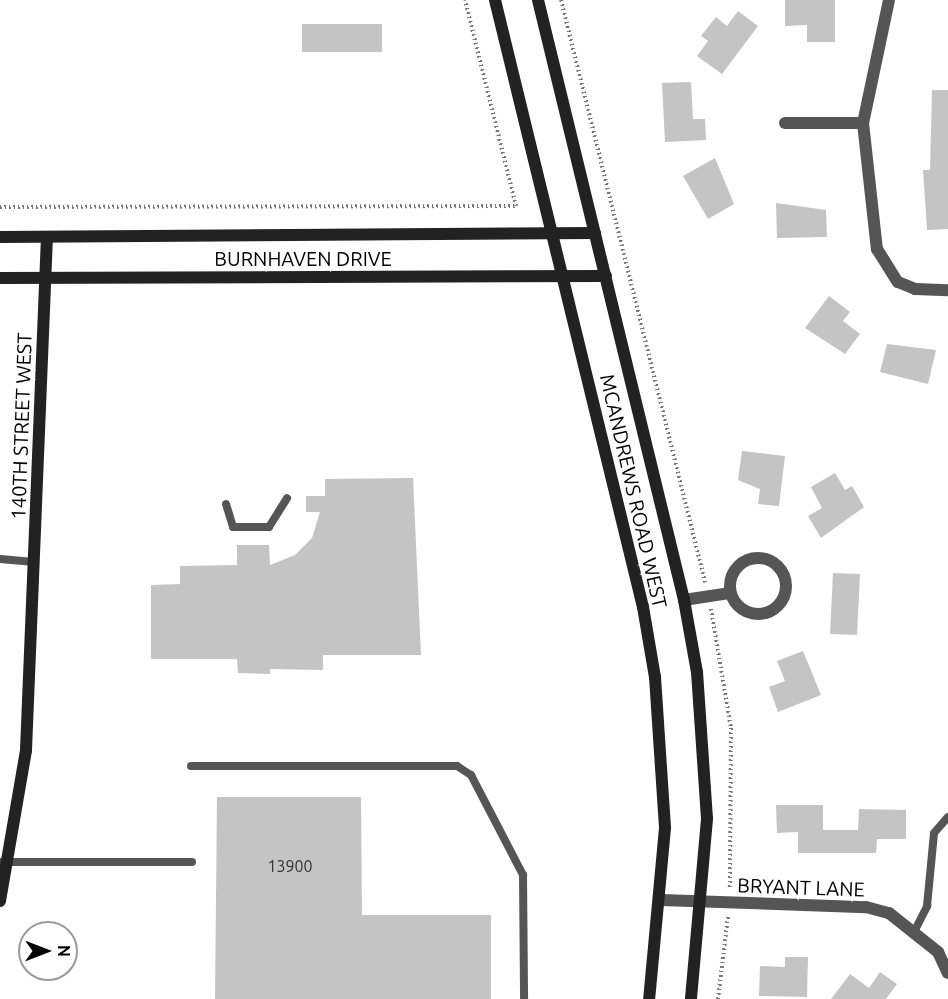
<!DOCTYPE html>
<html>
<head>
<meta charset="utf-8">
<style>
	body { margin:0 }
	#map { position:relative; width:948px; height:999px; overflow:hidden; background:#fff; font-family:Ubuntu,sans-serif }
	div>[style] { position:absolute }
	.building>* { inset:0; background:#c4c4c4 }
	.path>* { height:4px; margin-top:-2px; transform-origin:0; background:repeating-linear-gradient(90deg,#777 0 1.5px,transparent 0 4.5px) }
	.lane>* { height:8px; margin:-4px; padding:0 4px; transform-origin:4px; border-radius:4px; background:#555 }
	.street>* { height:12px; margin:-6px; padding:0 6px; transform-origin:6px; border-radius:6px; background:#555 }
	.street>.ring { margin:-6px; padding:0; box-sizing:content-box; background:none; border:12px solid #555; border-radius:50% }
	.secondary>* { height:12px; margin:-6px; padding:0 6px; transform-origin:6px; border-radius:6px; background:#222 }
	span { translate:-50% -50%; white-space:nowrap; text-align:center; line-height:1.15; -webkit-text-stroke:5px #fff; paint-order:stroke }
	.number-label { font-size:16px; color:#313131 }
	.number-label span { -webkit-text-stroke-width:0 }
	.street-label { font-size:20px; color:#000 }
	.north { position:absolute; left:18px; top:921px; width:60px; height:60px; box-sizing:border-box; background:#fff; border:2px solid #999; border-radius:50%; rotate:90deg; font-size:16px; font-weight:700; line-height:24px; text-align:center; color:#000 }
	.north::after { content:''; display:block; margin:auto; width:21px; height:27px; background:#000; clip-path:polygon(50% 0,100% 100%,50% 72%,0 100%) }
</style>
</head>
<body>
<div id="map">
	<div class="building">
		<i style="clip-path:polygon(785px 0,835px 0,835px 42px,807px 42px,807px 25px,785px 26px)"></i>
		<i style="clip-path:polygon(738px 11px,758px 26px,722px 74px,697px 56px,708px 41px,701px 36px,716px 17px,727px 26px)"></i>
		<i style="clip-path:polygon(302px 24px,382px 24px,382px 52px,302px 52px)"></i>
		<i style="clip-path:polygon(691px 82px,693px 119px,705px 119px,706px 140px,665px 142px,662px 83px)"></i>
		<i style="clip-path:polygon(932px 90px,948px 90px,948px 229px,927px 230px,923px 170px,930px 170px)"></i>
		<i style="clip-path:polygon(715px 158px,734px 204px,708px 219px,683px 176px)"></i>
		<i style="clip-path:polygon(776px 203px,826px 210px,827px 237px,777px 238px)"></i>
		<i style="clip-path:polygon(829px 296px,850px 312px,843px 321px,860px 334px,845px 354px,805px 328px)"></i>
		<i style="clip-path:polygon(887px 344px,936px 350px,928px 384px,880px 372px)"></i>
		<i style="clip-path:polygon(742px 451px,785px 456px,779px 506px,758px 504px,760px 489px,738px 480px)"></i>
		<i style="clip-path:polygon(835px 473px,845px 490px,852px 486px,864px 507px,821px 538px,808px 516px,822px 508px,811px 487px)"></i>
		<i style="clip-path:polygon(413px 478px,421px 655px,323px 655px,323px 670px,270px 669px,270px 674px,238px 673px,237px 659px,151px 659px,151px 585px,180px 584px,180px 566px,237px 565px,237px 545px,269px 545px,270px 565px,295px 555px,312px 538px,320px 512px,306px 512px,306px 496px,325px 496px,325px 479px)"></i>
		<i style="clip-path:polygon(833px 573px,860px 574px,857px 635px,830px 634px)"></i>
		<i style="clip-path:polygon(803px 651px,821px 695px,778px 712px,769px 687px,785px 681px,777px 661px)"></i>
		<i style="clip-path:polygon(217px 797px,361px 797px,362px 915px,491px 915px,491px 999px,215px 999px)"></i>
		<i style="clip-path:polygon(776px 805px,823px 805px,823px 830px,858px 830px,859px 809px,906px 810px,906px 839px,877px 839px,876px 853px,798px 853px,798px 832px,777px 833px)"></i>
		<i style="clip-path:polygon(785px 957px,808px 957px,807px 997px,759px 996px,760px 966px,785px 967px)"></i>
		<i style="clip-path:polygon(880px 972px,897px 984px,886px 999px,831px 999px,850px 974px,869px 988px)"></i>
	</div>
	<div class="path">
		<i style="left:561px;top:0;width:600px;rotate:76.1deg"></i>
		<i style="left:0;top:207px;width:516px;rotate:-0.11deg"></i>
		<i style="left:516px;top:206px;width:212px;rotate:-103.9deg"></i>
		<i style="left:711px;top:609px;width:121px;rotate:80.5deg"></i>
		<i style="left:731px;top:728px;width:160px;rotate:90.4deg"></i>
		<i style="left:718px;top:999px;width:84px;rotate:-83.1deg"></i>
	</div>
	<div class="lane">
		<i style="left:226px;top:504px;width:24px;rotate:73deg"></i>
		<i style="left:233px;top:527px;width:36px"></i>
		<i style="left:269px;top:527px;width:34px;rotate:-58deg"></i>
		<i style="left:0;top:559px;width:34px;rotate:5deg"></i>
		<i style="left:191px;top:766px;width:266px"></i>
		<i style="left:457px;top:766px;width:17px;rotate:33deg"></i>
		<i style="left:471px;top:775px;width:113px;rotate:62.5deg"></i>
		<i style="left:523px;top:875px;width:124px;rotate:89.5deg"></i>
		<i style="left:0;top:862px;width:192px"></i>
		<i style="left:915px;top:930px;width:27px;rotate:-63deg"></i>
		<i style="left:927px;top:906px;width:73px;rotate:-84.5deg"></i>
		<i style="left:934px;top:833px;width:21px;rotate:-49deg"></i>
	</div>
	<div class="street">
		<i style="left:889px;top:0;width:126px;rotate:101.9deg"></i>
		<i style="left:863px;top:123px;width:127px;rotate:83.7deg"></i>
		<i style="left:877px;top:249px;width:39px;rotate:58deg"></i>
		<i style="left:898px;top:282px;width:18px;rotate:22deg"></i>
		<i style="left:915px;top:289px;width:33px;rotate:2deg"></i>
		<i style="left:785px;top:123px;width:78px"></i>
		<i class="ring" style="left:730px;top:558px;width:44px;height:44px"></i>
		<i style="left:684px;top:600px;width:47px;rotate:-8.7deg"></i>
		<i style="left:661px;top:900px;width:205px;rotate:2deg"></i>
		<i style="left:866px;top:907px;width:24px;rotate:15deg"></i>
		<i style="left:889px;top:913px;width:63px;rotate:38.5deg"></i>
		<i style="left:938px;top:952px;width:23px;rotate:65deg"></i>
	</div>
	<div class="secondary">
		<i style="left:495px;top:0;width:625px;rotate:76.3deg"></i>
		<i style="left:643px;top:607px;width:71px;rotate:80.3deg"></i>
		<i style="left:655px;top:677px;width:151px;rotate:86.2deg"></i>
		<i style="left:665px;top:828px;width:172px;rotate:95.3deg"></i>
		<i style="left:538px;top:0;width:618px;rotate:76.32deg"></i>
		<i style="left:684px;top:600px;width:73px;rotate:79.8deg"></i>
		<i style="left:697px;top:672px;width:147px;rotate:86.1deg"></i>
		<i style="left:707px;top:819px;width:181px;rotate:95.1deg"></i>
		<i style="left:0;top:237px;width:595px;rotate:-0.39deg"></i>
		<i style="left:0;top:278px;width:606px;rotate:-0.19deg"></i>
		<i style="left:0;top:901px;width:153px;rotate:-80.2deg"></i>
		<i style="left:26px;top:750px;width:513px;rotate:-87.66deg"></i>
	</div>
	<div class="number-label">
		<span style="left:290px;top:866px">13900</span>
	</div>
	<div class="street-label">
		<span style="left:303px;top:258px">BURNHAVEN DRIVE</span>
		<span style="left:21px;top:426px;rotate:-88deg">140TH STREET WEST</span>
		<span style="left:634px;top:491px;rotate:77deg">MCANDREWS ROAD WEST</span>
		<span style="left:801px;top:887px;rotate:2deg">BRYANT LANE</span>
	</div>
	<div class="north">N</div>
</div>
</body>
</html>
